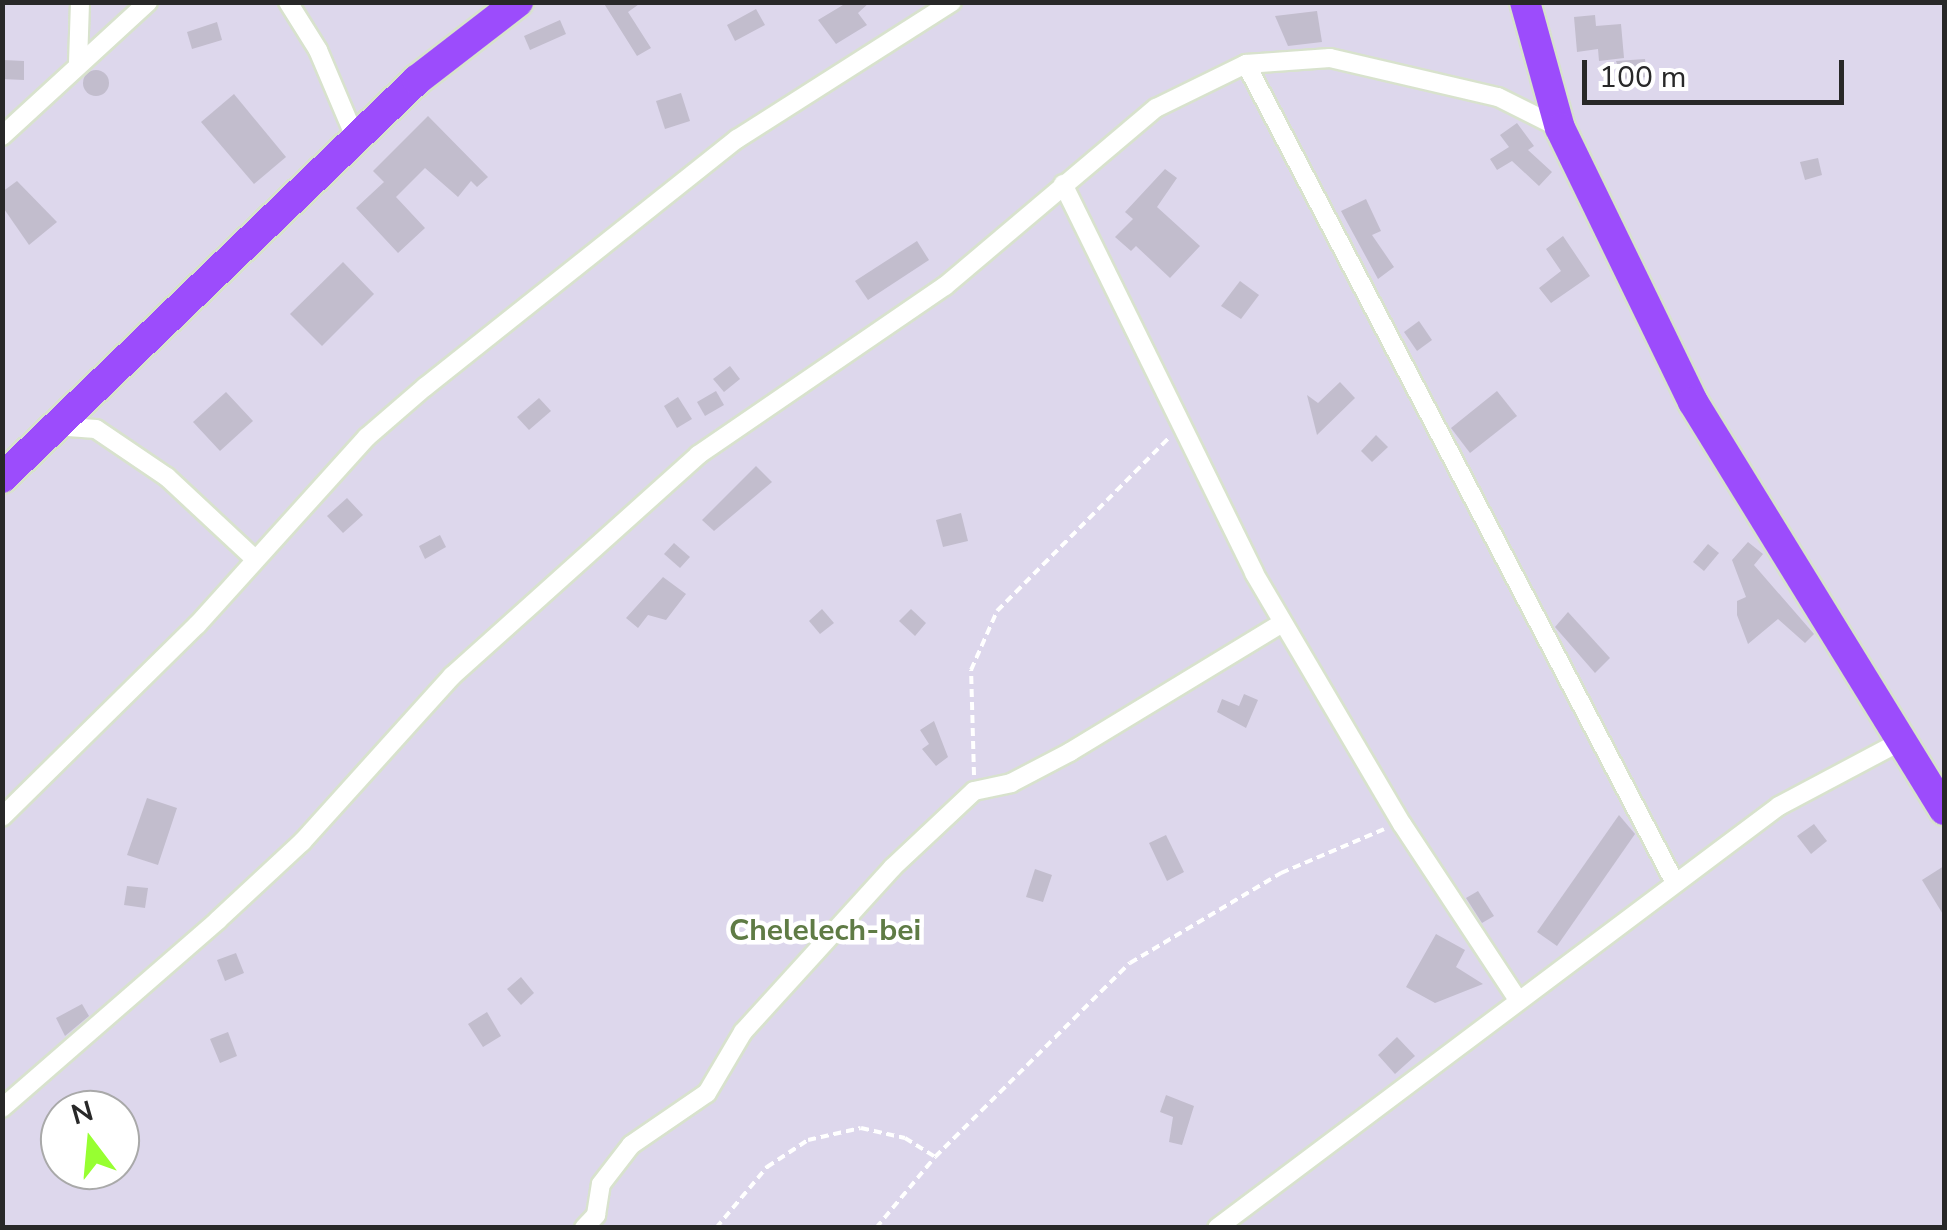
<!DOCTYPE html>
<html>
<head>
<meta charset="utf-8">
<style>
	body { margin:0 }
	#map { position:relative; width:1947px; height:1230px; overflow:hidden; background:#ddd7ec; font-family:"Nunito Sans",sans-serif }
	div>[style] { position:absolute }
	.building>* { inset:0; background:#c2bdcd }
	.round { border-radius:50% }
	.path>* { height:4px; margin-top:-2px; transform-origin:0; background:repeating-linear-gradient(90deg,#fff 0 8px,transparent 0 13px) }
	.roads { filter:drop-shadow(2px 0 #d8e2cd) drop-shadow(-2px 0 #d8e2cd) drop-shadow(0 2px #d8e2cd) drop-shadow(0 -2px #d8e2cd) }
	.street>* { height:18px; margin:-9px; padding:0 9px; transform-origin:9px; border-radius:9px; background:#fff }
	.primary>* { height:30px; margin:-15px; padding:0 15px; transform-origin:15px; border-radius:15px; background:#9c4cfc }
	span { translate:-50% -50%; white-space:nowrap; text-align:center; line-height:1.15; -webkit-text-stroke:9px #fff; paint-order:stroke }
	.quarter-label { font-size:30px; color:#5f7b45; font-weight:700 }
	.frame { position:absolute; inset:0; border:5px solid #282828; pointer-events:none }
	.north { position:absolute; left:40px; top:1090px; width:100px; height:100px; box-sizing:border-box; background:#fff; border:2px solid #a9a9a9; border-radius:50%; rotate:344deg; font-size:28px; font-weight:700; line-height:40px; text-align:center; color:#282828 }
	.north::after { content:''; display:block; margin:auto; width:35px; height:45px; background:#97ff31; clip-path:polygon(50% 0,100% 100%,50% 72%,0 100%) }
	.scale { position:absolute; left:1582px; top:60px; width:262px; height:45px; box-sizing:border-box; border:5px solid #282828; border-top:0; padding-left:12px; font-size:30px; line-height:35px; white-space:nowrap; color:#282828; -webkit-text-stroke:8px #fff; paint-order:stroke }
</style>
</head>
<body>
<div id="map">
	<div class="building">
		<i style="clip-path:polygon(603px 2px,642px 2px,628px 12px,651px 48px,637px 56px)"></i>
		<i style="clip-path:polygon(848px 2px,870px 2px,858px 13px,867px 25px,836px 44px,818px 20px)"></i>
		<i style="clip-path:polygon(756px 9px,765px 25px,735px 41px,727px 25px)"></i>
		<i style="clip-path:polygon(1317px 11px,1322px 42px,1288px 46px,1275px 16px)"></i>
		<i style="clip-path:polygon(1595px 15px,1596px 26px,1621px 24px,1624px 58px,1599px 61px,1598px 49px,1577px 52px,1574px 17px)"></i>
		<i style="clip-path:polygon(560px 20px,566px 34px,530px 50px,524px 36px)"></i>
		<i style="clip-path:polygon(217px 22px,222px 40px,192px 49px,187px 32px)"></i>
		<i style="clip-path:polygon(1645px 59px,1647px 77px,1622px 79px,1616px 61px)"></i>
		<i style="clip-path:polygon(3px 60px,24px 61px,24px 80px,2px 79px)"></i>
		<i class="round" style="left:83px;top:70px;width:26px;height:26px"></i>
		<i style="clip-path:polygon(681px 93px,690px 121px,665px 129px,656px 101px)"></i>
		<i style="clip-path:polygon(234px 94px,286px 157px,254px 184px,201px 122px)"></i>
		<i style="clip-path:polygon(428px 116px,488px 177px,477px 187px,471px 181px,458px 197px,425px 168px,396px 197px,425px 228px,398px 253px,356px 208px,384px 182px,373px 171px)"></i>
		<i style="clip-path:polygon(1517px 123px,1534px 146px,1528px 150px,1552px 172px,1539px 186px,1512px 161px,1497px 170px,1490px 159px,1509px 147px,1500px 135px)"></i>
		<i style="clip-path:polygon(1818px 158px,1822px 175px,1805px 180px,1800px 162px)"></i>
		<i style="clip-path:polygon(1165px 169px,1177px 178px,1157px 207px,1200px 246px,1170px 278px,1136px 246px,1131px 251px,1115px 237px,1133px 219px,1125px 212px)"></i>
		<i style="clip-path:polygon(17px 181px,57px 222px,29px 245px,2px 206px,2px 192px)"></i>
		<i style="clip-path:polygon(1366px 199px,1381px 231px,1372px 235px,1394px 267px,1378px 279px,1341px 211px)"></i>
		<i style="clip-path:polygon(1563px 236px,1590px 276px,1551px 303px,1539px 288px,1561px 271px,1546px 249px)"></i>
		<i style="clip-path:polygon(917px 241px,929px 260px,868px 300px,855px 281px)"></i>
		<i style="clip-path:polygon(343px 262px,374px 294px,322px 346px,290px 314px)"></i>
		<i style="clip-path:polygon(1240px 281px,1259px 295px,1241px 319px,1221px 306px)"></i>
		<i style="clip-path:polygon(1419px 321px,1432px 340px,1417px 351px,1404px 332px)"></i>
		<i style="clip-path:polygon(730px 366px,740px 379px,724px 392px,713px 379px)"></i>
		<i style="clip-path:polygon(1340px 382px,1355px 398px,1317px 435px,1307px 395px,1318px 403px)"></i>
		<i style="clip-path:polygon(716px 391px,724px 405px,705px 416px,697px 402px)"></i>
		<i style="clip-path:polygon(1497px 391px,1517px 416px,1470px 453px,1451px 428px)"></i>
		<i style="clip-path:polygon(226px 392px,253px 421px,220px 451px,193px 422px)"></i>
		<i style="clip-path:polygon(678px 397px,692px 419px,677px 428px,664px 406px)"></i>
		<i style="clip-path:polygon(539px 398px,551px 411px,529px 430px,517px 417px)"></i>
		<i style="clip-path:polygon(1376px 435px,1388px 447px,1372px 462px,1361px 451px)"></i>
		<i style="clip-path:polygon(756px 466px,772px 482px,714px 531px,702px 520px)"></i>
		<i style="clip-path:polygon(347px 498px,363px 515px,343px 533px,327px 516px)"></i>
		<i style="clip-path:polygon(961px 513px,968px 541px,943px 547px,936px 520px)"></i>
		<i style="clip-path:polygon(440px 535px,446px 547px,425px 559px,419px 546px)"></i>
		<i style="clip-path:polygon(1748px 542px,1763px 554px,1754px 565px,1814px 634px,1805px 643px,1778px 619px,1748px 644px,1737px 615px,1737px 601px,1746px 597px,1732px 560px)"></i>
		<i style="clip-path:polygon(674px 543px,690px 557px,680px 568px,664px 554px)"></i>
		<i style="clip-path:polygon(1708px 544px,1719px 553px,1704px 571px,1693px 562px)"></i>
		<i style="clip-path:polygon(663px 577px,686px 594px,666px 620px,648px 615px,638px 628px,626px 618px)"></i>
		<i style="clip-path:polygon(822px 609px,834px 623px,820px 634px,809px 621px)"></i>
		<i style="clip-path:polygon(911px 609px,926px 623px,915px 636px,899px 621px)"></i>
		<i style="clip-path:polygon(1568px 612px,1610px 658px,1595px 673px,1555px 627px)"></i>
		<i style="clip-path:polygon(1244px 694px,1258px 700px,1246px 728px,1217px 712px,1222px 699px,1239px 706px)"></i>
		<i style="clip-path:polygon(934px 721px,948px 757px,936px 766px,922px 749px,929px 744px,920px 730px)"></i>
		<i style="clip-path:polygon(147px 798px,177px 808px,158px 865px,127px 855px)"></i>
		<i style="clip-path:polygon(1619px 815px,1635px 834px,1557px 946px,1537px 932px)"></i>
		<i style="clip-path:polygon(1814px 824px,1827px 841px,1811px 854px,1797px 836px)"></i>
		<i style="clip-path:polygon(1166px 835px,1184px 872px,1167px 881px,1149px 843px)"></i>
		<i style="clip-path:polygon(1944px 866px,1944px 916px,1922px 880px)"></i>
		<i style="clip-path:polygon(1035px 869px,1052px 875px,1043px 902px,1026px 897px)"></i>
		<i style="clip-path:polygon(127px 886px,148px 888px,145px 908px,124px 905px)"></i>
		<i style="clip-path:polygon(1478px 891px,1494px 916px,1482px 923px,1466px 898px)"></i>
		<i style="clip-path:polygon(1436px 934px,1465px 950px,1456px 967px,1483px 984px,1435px 1003px,1406px 987px)"></i>
		<i style="clip-path:polygon(236px 953px,244px 973px,225px 981px,217px 960px)"></i>
		<i style="clip-path:polygon(521px 977px,534px 993px,521px 1005px,507px 989px)"></i>
		<i style="clip-path:polygon(82px 1004px,89px 1016px,65px 1036px,56px 1018px)"></i>
		<i style="clip-path:polygon(487px 1012px,501px 1036px,483px 1047px,468px 1024px)"></i>
		<i style="clip-path:polygon(228px 1032px,237px 1056px,220px 1063px,210px 1039px)"></i>
		<i style="clip-path:polygon(1397px 1037px,1415px 1056px,1395px 1074px,1378px 1055px)"></i>
		<i style="clip-path:polygon(1166px 1095px,1194px 1106px,1182px 1145px,1169px 1142px,1173px 1117px,1160px 1112px)"></i>
	</div>
	<div class="path">
		<i style="left:974px;top:775px;width:105px;rotate:-91.6deg"></i>
		<i style="left:971px;top:670px;width:64px;rotate:-66.2deg"></i>
		<i style="left:997px;top:611px;width:245px;rotate:-45.2deg"></i>
		<i style="left:716px;top:1228px;width:80px;rotate:-50.1deg"></i>
		<i style="left:767px;top:1167px;width:49px;rotate:-33.4deg"></i>
		<i style="left:808px;top:1140px;width:54px;rotate:-12.8deg"></i>
		<i style="left:861px;top:1128px;width:45px;rotate:12.8deg"></i>
		<i style="left:905px;top:1138px;width:36px;rotate:32deg"></i>
		<i style="left:876px;top:1228px;width:92px;rotate:-50.3deg"></i>
		<i style="left:935px;top:1157px;width:275px;rotate:-44.9deg"></i>
		<i style="left:1130px;top:963px;width:176px;rotate:-30.8deg"></i>
		<i style="left:1281px;top:873px;width:112px;rotate:-23.1deg"></i>
	</div>
	<div class="roads">
		<div class="street">
			<i style="left:288px;top:2px;width:57px;rotate:58deg"></i>
			<i style="left:318px;top:50px;width:100px;rotate:67deg"></i>
			<i style="left:78px;top:63px;width:61px;rotate:-88.1deg"></i>
			<i style="left:1246px;top:64px;width:925px;rotate:62.35deg"></i>
			<i style="left:2px;top:136px;width:198px;rotate:-42.5deg"></i>
			<i style="left:1063px;top:184px;width:433px;rotate:63.8deg"></i>
			<i style="left:1254px;top:573px;width:291px;rotate:59.5deg"></i>
			<i style="left:1402px;top:824px;width:211px;rotate:56.6deg"></i>
			<i style="left:54px;top:426px;width:42px;rotate:4.1deg"></i>
			<i style="left:96px;top:429px;width:86px;rotate:34.1deg"></i>
			<i style="left:167px;top:477px;width:120px;rotate:43deg"></i>
			<i style="left:2px;top:817px;width:274px;rotate:-44.6deg"></i>
			<i style="left:197px;top:625px;width:253px;rotate:-47.9deg"></i>
			<i style="left:367px;top:437px;width:77px;rotate:-40.8deg"></i>
			<i style="left:425px;top:387px;width:399px;rotate:-38.5deg"></i>
			<i style="left:737px;top:139px;width:255px;rotate:-32.5deg"></i>
			<i style="left:2px;top:1108px;width:286px;rotate:-41deg"></i>
			<i style="left:218px;top:920px;width:115px;rotate:-42.9deg"></i>
			<i style="left:302px;top:842px;width:224px;rotate:-47.9deg"></i>
			<i style="left:452px;top:676px;width:331px;rotate:-41.9deg"></i>
			<i style="left:698px;top:455px;width:299px;rotate:-34.4deg"></i>
			<i style="left:945px;top:286px;width:276px;rotate:-40.2deg"></i>
			<i style="left:1156px;top:108px;width:100px;rotate:-26.1deg"></i>
			<i style="left:1246px;top:64px;width:84px;rotate:-4.1deg"></i>
			<i style="left:1330px;top:58px;width:172px;rotate:13.1deg"></i>
			<i style="left:1498px;top:97px;width:69px;rotate:26.6deg"></i>
			<i style="left:584px;top:1228px;width:18px;rotate:-47deg"></i>
			<i style="left:596px;top:1215px;width:31px;rotate:-81deg"></i>
			<i style="left:601px;top:1184px;width:49px;rotate:-52.4deg"></i>
			<i style="left:631px;top:1145px;width:92px;rotate:-34.4deg"></i>
			<i style="left:707px;top:1093px;width:71px;rotate:-59.5deg"></i>
			<i style="left:743px;top:1032px;width:222px;rotate:-47.7deg"></i>
			<i style="left:892px;top:868px;width:112px;rotate:-43.2deg"></i>
			<i style="left:974px;top:791px;width:38px;rotate:-12deg"></i>
			<i style="left:1011px;top:783px;width:67px;rotate:-27.7deg"></i>
			<i style="left:1070px;top:752px;width:248px;rotate:-31.3deg"></i>
			<i style="left:1217px;top:1228px;width:703px;rotate:-36.9deg"></i>
			<i style="left:1779px;top:806px;width:138px;rotate:-28deg"></i>
		</div>
		<div class="primary">
			<i style="left:1525px;top:2px;width:131px;rotate:74.5deg"></i>
			<i style="left:1560px;top:128px;width:305px;rotate:64.1deg"></i>
			<i style="left:1693px;top:402px;width:479px;rotate:58.4deg"></i>
			<i style="left:2px;top:478px;width:575px;rotate:-43.8deg"></i>
			<i style="left:417px;top:80px;width:128px;rotate:-37.7deg"></i>
		</div>
	</div>
	<div class="quarter-label">
		<span style="left:825px;top:931px">Chelelech-bei</span>
	</div>
	<div class="frame"></div>
	<div class="north">N</div>
	<div class="scale">100 m</div>
</div>
</body>
</html>
